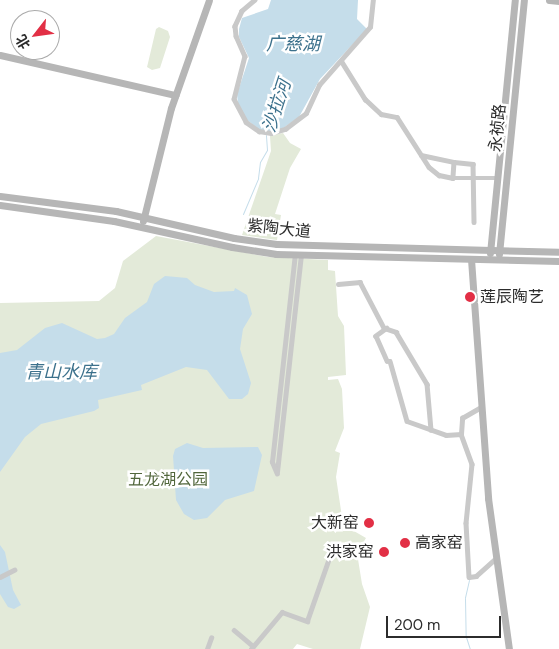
<!DOCTYPE html>
<html>
<head>
<meta charset="utf-8">
<style>
	body { margin:0 }
	#map { position:relative; width:559px; height:649px; overflow:hidden; background:#fff; font-family:"DM Sans","Noto Sans SC",sans-serif }
	div>[style] { position:absolute }
	.green>* { inset:0; background:#e3ead9 }
	.water>* { inset:0; background:#c5ddea }
	.stream>* { height:1px; margin:-0.5px; padding:0 0.5px; transform-origin:0.5px; border-radius:0.5px; background:#c5ddea }
	.street>* { height:4.5px; margin:-2.25px; padding:0 2.25px; transform-origin:2.25px; border-radius:2.25px; background:#c9c9c9 }
	.secondary>* { height:7px; margin:-3.5px; padding:0 3.5px; transform-origin:3.5px; border-radius:3.5px; background:#b6b6b6 }
	.dots>* { width:14px; height:14px; translate:-50% -50%; box-sizing:border-box; border:2px solid #fff; border-radius:50% }
	span { translate:-50% -50%; white-space:nowrap; text-align:center; line-height:1.15; -webkit-text-stroke:5px #fff; paint-order:stroke }
	.street-label { font-size:16px; color:#2c2c2c }
	.poi-label { font-size:16px; color:#2c2c2c }
	.left { translate:0 -50%; text-align:left }
	.right { translate:-100% -50%; text-align:right }
	.park-label { font-size:16px; color:#51663b }
	.water-label { font-size:18px; color:#3c718c; font-style:italic }
	.north { position:absolute; left:10px; top:10px; width:50px; height:50px; box-sizing:border-box; background:#fff; border:1px solid #ababab; border-radius:50%; rotate:240deg; font-size:14px; font-weight:700; line-height:20px; text-align:center; color:#2c2c2c }
	.north::after { content:''; display:block; margin:auto; width:18px; height:22px; background:#e22f45; clip-path:polygon(50% 0,100% 100%,50% 72%,0 100%) }
	.scale { position:absolute; left:386px; top:616px; width:115px; height:22px; box-sizing:border-box; border:2px solid #2c2c2c; border-top:0; padding-left:6px; font-size:15px; line-height:18px; white-space:nowrap; color:#2c2c2c; -webkit-text-stroke:4px #fff; paint-order:stroke }
</style>
</head>
<body>
<div id="map">
	<div class="green">
		<i style="clip-path:polygon(159px 27px,168px 31px,170px 37px,160px 68px,152px 70px,147px 67px,148px 63px,156px 29px)"></i>
		<i style="clip-path:polygon(283px 133px,290px 143px,301px 149px,290px 168px,275px 214px,281px 215px,277px 240px,242px 235px,271px 151px,270px 136px)"></i>
		<i style="clip-path:polygon(156px 236px,268px 257px,328px 260px,328px 270px,335px 271px,338px 316px,344px 326px,346px 375px,328px 377px,328px 380px,338px 379px,342px 389px,344px 428px,335px 451px,340px 453px,336px 477px,342px 517px,347px 527px,366px 538px,357px 553px,362px 584px,370px 607px,360px 649px,313px 649px,297px 644px,293px 649px,0 649px,0 303px,99px 301px,115px 288px,123px 261px)"></i>
	</div>
	<div class="water">
		<i style="clip-path:polygon(271px 0,358px 0,357px 19px,367px 29px,320px 79px,299px 117px,279px 131px,261px 131px,243px 117px,238px 105px,237px 94px,249px 58px,239px 37px,239px 29px,242px 18px,268px 9px)"></i>
		<i style="clip-path:polygon(165px 276px,187px 278px,195px 285px,214px 292px,234px 291px,235px 288px,247px 295px,252px 314px,243px 329px,240px 349px,251px 383px,248px 394px,242px 399px,229px 399px,207px 370px,186px 367px,141px 385px,142px 390px,98px 400px,99px 408px,94px 411px,41px 424px,25px 437px,0 472px,0 353px,17px 350px,45px 328px,62px 323px,97px 339px,105px 338px,114px 334px,125px 318px,147px 302px,154px 284px)"></i>
		<i style="clip-path:polygon(187px 443px,203px 448px,258px 447px,262px 455px,254px 491px,225px 500px,207px 518px,194px 520px,184px 514px,176px 500px,173px 456px,175px 449px)"></i>
		<i style="clip-path:polygon(0 545px,5px 552px,13px 590px,21px 605px,14px 609px,8px 607px,0 594px)"></i>
	</div>
	<div class="stream">
		<i style="left:243px;top:214px;width:39px;rotate:-67deg"></i>
		<i style="left:258px;top:178px;width:16px;rotate:-83deg"></i>
		<i style="left:260px;top:162px;width:14px;rotate:-60deg"></i>
		<i style="left:267px;top:150px;width:15px;rotate:-94deg"></i>
		<i style="left:469px;top:580px;width:18px;rotate:103deg"></i>
		<i style="left:465px;top:598px;width:39px;rotate:89deg"></i>
		<i style="left:466px;top:637px;width:13px;rotate:72deg"></i>
	</div>
	<div class="street">
		<i style="left:255px;top:0;width:17px;rotate:140deg"></i>
		<i style="left:242px;top:11px;width:17px;rotate:115deg"></i>
		<i style="left:235px;top:26px;width:10px;rotate:84deg"></i>
		<i style="left:236px;top:36px;width:22px;rotate:66deg"></i>
		<i style="left:245px;top:56px;width:44px;rotate:104.3deg"></i>
		<i style="left:234px;top:99px;width:26px;rotate:62deg"></i>
		<i style="left:246px;top:122px;width:16px;rotate:35deg"></i>
		<i style="left:259px;top:131px;width:12px;rotate:9deg"></i>
		<i style="left:271px;top:133px;width:15px;rotate:-16deg"></i>
		<i style="left:285px;top:129px;width:26px;rotate:-37deg"></i>
		<i style="left:306px;top:113px;width:31px;rotate:-65deg"></i>
		<i style="left:319px;top:85px;width:77px;rotate:-48.7deg"></i>
		<i style="left:370px;top:27px;width:27px;rotate:-84deg"></i>
		<i style="left:342px;top:62px;width:44px;rotate:58.1deg"></i>
		<i style="left:365px;top:99px;width:22px;rotate:43deg"></i>
		<i style="left:381px;top:114px;width:16px;rotate:11deg"></i>
		<i style="left:397px;top:117px;width:59px;rotate:57.4deg"></i>
		<i style="left:429px;top:167px;width:13px;rotate:39deg"></i>
		<i style="left:439px;top:175px;width:14px;rotate:12deg"></i>
		<i style="left:453px;top:178px;width:45px"></i>
		<i style="left:421px;top:155px;width:34px;rotate:12deg"></i>
		<i style="left:454px;top:162px;width:16px;rotate:94deg"></i>
		<i style="left:454px;top:162px;width:19px;rotate:6deg"></i>
		<i style="left:473px;top:164px;width:58px;rotate:89deg"></i>
		<i style="left:338px;top:284px;width:22px;rotate:-5deg"></i>
		<i style="left:360px;top:282px;width:52px;rotate:62.4deg"></i>
		<i style="left:384px;top:328px;width:13px;rotate:18deg"></i>
		<i style="left:396px;top:332px;width:61px;rotate:59.2deg"></i>
		<i style="left:427px;top:384px;width:46px;rotate:85deg"></i>
		<i style="left:387px;top:328px;width:14px;rotate:144deg"></i>
		<i style="left:376px;top:336px;width:27px;rotate:66deg"></i>
		<i style="left:387px;top:361px;width:3px"></i>
		<i style="left:390px;top:361px;width:62px;rotate:74.2deg"></i>
		<i style="left:407px;top:421px;width:41px;rotate:19.7deg"></i>
		<i style="left:446px;top:435px;width:15px;rotate:-4deg"></i>
		<i style="left:461px;top:434px;width:16px;rotate:-86deg"></i>
		<i style="left:462px;top:418px;width:22px;rotate:-30deg"></i>
		<i style="left:461px;top:434px;width:32px;rotate:70deg"></i>
		<i style="left:472px;top:464px;width:59px;rotate:95.8deg"></i>
		<i style="left:466px;top:523px;width:54px;rotate:86.8deg"></i>
		<i style="left:469px;top:577px;width:7px;rotate:-8deg"></i>
		<i style="left:476px;top:576px;width:27px;rotate:-42deg"></i>
		<i style="left:277px;top:472px;width:217px;rotate:-83.7deg"></i>
		<i style="left:277px;top:474px;width:13px;rotate:-113deg"></i>
		<i style="left:272px;top:462px;width:208px;rotate:-83.7deg"></i>
		<i style="left:0;top:577px;width:16px;rotate:-27deg"></i>
		<i style="left:234px;top:630px;width:25px;rotate:40deg"></i>
		<i style="left:207px;top:649px;width:12px;rotate:-70deg"></i>
		<i style="left:251px;top:649px;width:48px;rotate:-50deg"></i>
		<i style="left:282px;top:612px;width:27px;rotate:20deg"></i>
		<i style="left:307px;top:621px;width:64px;rotate:-70.7deg"></i>
	</div>
	<div class="secondary">
		<i style="left:549px;top:0;width:10px;rotate:6deg"></i>
		<i style="left:0;top:55px;width:180px;rotate:12.9deg"></i>
		<i style="left:0;top:196px;width:117px;rotate:7.4deg"></i>
		<i style="left:116px;top:211px;width:121px;rotate:12.9deg"></i>
		<i style="left:234px;top:238px;width:43px;rotate:7.9deg"></i>
		<i style="left:277px;top:244px;width:282px;rotate:1.6deg"></i>
		<i style="left:0;top:205px;width:115px;rotate:8deg"></i>
		<i style="left:114px;top:221px;width:121px;rotate:12.4deg"></i>
		<i style="left:232px;top:247px;width:45px;rotate:9deg"></i>
		<i style="left:276px;top:254px;width:283px;rotate:1.4deg"></i>
		<i style="left:143px;top:221px;width:116px;rotate:-76.1deg"></i>
		<i style="left:171px;top:108px;width:114px;rotate:-70.6deg"></i>
		<i style="left:490px;top:253px;width:254px;rotate:-84.4deg"></i>
		<i style="left:499px;top:254px;width:255px;rotate:-84.4deg"></i>
		<i style="left:471px;top:259px;width:240px;rotate:85.9deg"></i>
		<i style="left:488px;top:498px;width:152px;rotate:82.1deg"></i>
	</div>
	<div class="dots">
		<i style="left:470px;top:297px;background:#e22f45"></i>
		<i style="left:369px;top:523px;background:#e22f45"></i>
		<i style="left:405px;top:543px;background:#e22f45"></i>
		<i style="left:384px;top:552px;background:#e22f45"></i>
	</div>
	<div class="street-label">
		<span style="left:498px;top:128px;rotate:-84deg">永祯路</span>
		<span style="left:279px;top:229px;rotate:6deg">紫陶大道</span>
	</div>
	<div class="poi-label">
		<span class="left" style="left:480px;top:297px">莲辰陶艺</span>
		<span class="right" style="left:359px;top:523px">大新窑</span>
		<span class="left" style="left:415px;top:543px">高家窑</span>
		<span class="right" style="left:374px;top:552px">洪家窑</span>
	</div>
	<div class="park-label">
		<span style="left:168px;top:480px">五龙湖公园</span>
	</div>
	<div class="water-label">
		<span style="left:293px;top:44px">广慈湖</span>
		<span style="left:277px;top:106px;rotate:-72deg">沙拉河</span>
		<span style="left:61px;top:372px">青山水库</span>
	</div>
	<div class="north">北</div>
	<div class="scale">200 m</div>
</div>
</body>
</html>
